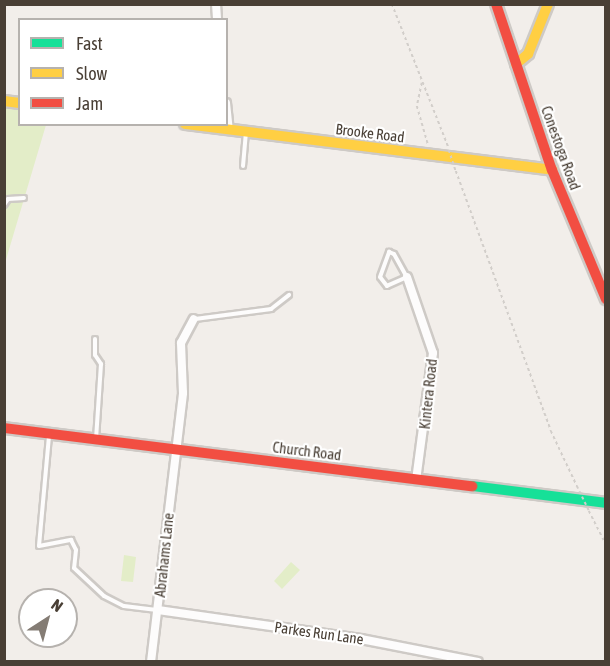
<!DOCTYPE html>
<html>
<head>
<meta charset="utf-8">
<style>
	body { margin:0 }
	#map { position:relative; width:610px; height:666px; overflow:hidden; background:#f2eeea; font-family:"Asap Condensed",sans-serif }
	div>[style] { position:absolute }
	.green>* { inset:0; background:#e3edc8 }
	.path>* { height:1.5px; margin-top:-0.75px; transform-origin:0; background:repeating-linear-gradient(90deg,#d2ceca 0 3px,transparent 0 6px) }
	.roads { filter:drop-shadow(2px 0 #cecac6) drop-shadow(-2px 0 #cecac6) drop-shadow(0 2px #cecac6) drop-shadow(0 -2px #cecac6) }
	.lane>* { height:4px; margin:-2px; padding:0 2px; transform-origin:2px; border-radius:2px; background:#fdfcfc }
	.street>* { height:8px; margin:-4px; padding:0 4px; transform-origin:4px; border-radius:4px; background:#fdfcfc }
	.fast>* { height:10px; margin:-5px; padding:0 5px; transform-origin:5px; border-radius:5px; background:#16e098 }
	.slow>* { height:10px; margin:-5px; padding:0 5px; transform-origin:5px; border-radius:5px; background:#ffcf43 }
	.jam>* { height:10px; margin:-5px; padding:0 5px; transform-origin:5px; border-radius:5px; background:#f24e42 }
	.path-bridge>* { height:1.5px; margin-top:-0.75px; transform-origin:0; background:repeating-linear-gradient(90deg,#d2ceca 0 3px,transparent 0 6px) }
	span { translate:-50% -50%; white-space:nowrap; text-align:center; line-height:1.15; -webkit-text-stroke:4.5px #fff; paint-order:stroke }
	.street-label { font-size:15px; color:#493f35 }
	.frame { position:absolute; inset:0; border:6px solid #493f35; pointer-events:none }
	.legend { position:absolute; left:18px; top:18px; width:210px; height:108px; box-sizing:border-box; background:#fff; border:2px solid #b6b2ae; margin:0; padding:8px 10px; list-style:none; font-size:18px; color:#493f35 }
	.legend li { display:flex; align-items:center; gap:12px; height:30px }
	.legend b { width:30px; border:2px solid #b6b2ae }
	.north { position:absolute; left:18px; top:588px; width:60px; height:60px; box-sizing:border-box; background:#fff; border:2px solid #b6b2ae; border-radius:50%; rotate:36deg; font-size:16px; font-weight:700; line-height:24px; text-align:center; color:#493f35 }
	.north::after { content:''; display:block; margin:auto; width:21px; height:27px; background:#847c74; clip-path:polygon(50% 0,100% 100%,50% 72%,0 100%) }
</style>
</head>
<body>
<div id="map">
	<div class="green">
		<i style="clip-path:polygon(5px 108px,19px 109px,20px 124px,46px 125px,5px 263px)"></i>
		<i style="clip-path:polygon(124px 555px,136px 557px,133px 582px,121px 581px)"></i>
		<i style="clip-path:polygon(291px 562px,300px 570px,282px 589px,274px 581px)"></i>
	</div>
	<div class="path">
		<i style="left:392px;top:4px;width:156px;rotate:68.5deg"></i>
		<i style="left:422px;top:83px;width:24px;rotate:102deg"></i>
		<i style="left:417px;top:106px;width:40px;rotate:74deg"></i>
		<i style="left:456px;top:171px;width:277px;rotate:69.9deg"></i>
		<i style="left:551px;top:431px;width:61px;rotate:64.7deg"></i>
		<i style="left:589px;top:511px;width:37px;rotate:63deg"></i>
	</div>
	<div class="roads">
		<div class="lane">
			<i style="left:243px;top:166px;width:33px;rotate:-85deg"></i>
			<i style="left:4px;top:205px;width:7px;rotate:-56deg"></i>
			<i style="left:8px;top:199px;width:16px;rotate:-4deg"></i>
			<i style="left:389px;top:252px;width:5px;rotate:22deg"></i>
			<i style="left:394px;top:254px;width:26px;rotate:61deg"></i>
			<i style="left:407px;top:277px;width:22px;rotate:156deg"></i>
			<i style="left:387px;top:286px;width:11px;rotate:-128deg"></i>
			<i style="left:380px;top:277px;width:27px;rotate:-70deg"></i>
			<i style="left:195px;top:319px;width:77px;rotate:-7.5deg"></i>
			<i style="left:271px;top:309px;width:23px;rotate:-38deg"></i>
			<i style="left:95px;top:339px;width:16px;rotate:90deg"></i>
			<i style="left:95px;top:355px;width:11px;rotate:56deg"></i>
			<i style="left:101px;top:364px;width:75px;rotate:93.8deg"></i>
			<i style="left:49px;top:436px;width:110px;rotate:95.2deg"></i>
			<i style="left:39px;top:546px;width:33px;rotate:-11deg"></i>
			<i style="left:71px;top:540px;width:11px;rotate:63deg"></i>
			<i style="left:76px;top:550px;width:18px;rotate:96deg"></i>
			<i style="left:74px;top:568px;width:41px;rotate:43deg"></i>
			<i style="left:104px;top:596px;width:22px;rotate:27deg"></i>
			<i style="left:124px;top:606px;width:33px;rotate:7deg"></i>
		</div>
		<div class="street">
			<i style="left:216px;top:4px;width:16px;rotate:86deg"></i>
			<i style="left:226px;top:103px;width:27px;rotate:84deg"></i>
			<i style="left:407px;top:277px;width:80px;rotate:71.1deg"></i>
			<i style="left:433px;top:353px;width:128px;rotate:97.6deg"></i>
			<i style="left:158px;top:610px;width:205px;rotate:8.1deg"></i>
			<i style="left:361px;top:639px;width:119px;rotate:11.1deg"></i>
			<i style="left:151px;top:662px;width:271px;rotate:-83.2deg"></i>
			<i style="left:183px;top:393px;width:50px;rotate:-92.3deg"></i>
			<i style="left:181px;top:343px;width:27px;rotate:-62deg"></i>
		</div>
		<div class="fast">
			<i style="left:472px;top:486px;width:135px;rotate:7.2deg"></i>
		</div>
		<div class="slow">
			<i style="left:516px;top:64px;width:16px;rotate:-40deg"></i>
			<i style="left:528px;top:54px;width:54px;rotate:-68.2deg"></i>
			<i style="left:4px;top:101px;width:16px;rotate:7deg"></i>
			<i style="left:185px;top:124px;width:370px;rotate:7.1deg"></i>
		</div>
		<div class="jam">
			<i style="left:496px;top:4px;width:175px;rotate:71.4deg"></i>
			<i style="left:552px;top:170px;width:140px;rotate:67.3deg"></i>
			<i style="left:4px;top:428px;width:472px;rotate:7.1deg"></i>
		</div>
	</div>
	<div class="path-bridge">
		<i style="left:449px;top:150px;width:22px;rotate:72deg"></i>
		<i style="left:577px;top:486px;width:28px;rotate:64deg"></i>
	</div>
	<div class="street-label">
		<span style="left:370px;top:133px;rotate:7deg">Brooke Road</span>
		<span style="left:561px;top:148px;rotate:70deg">Conestoga Road</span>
		<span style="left:428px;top:394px;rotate:-84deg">Kintera Road</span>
		<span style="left:307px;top:451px;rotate:7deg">Church Road</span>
		<span style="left:164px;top:555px;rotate:-84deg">Abrahams Lane</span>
		<span style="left:319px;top:633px;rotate:8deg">Parkes Run Lane</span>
	</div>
	<div class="frame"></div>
	<ul class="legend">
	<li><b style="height:8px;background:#16e098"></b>Fast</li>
	<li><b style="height:8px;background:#ffcf43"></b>Slow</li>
	<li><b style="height:8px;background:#f24e42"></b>Jam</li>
	</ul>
	<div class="north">N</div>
</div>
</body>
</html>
